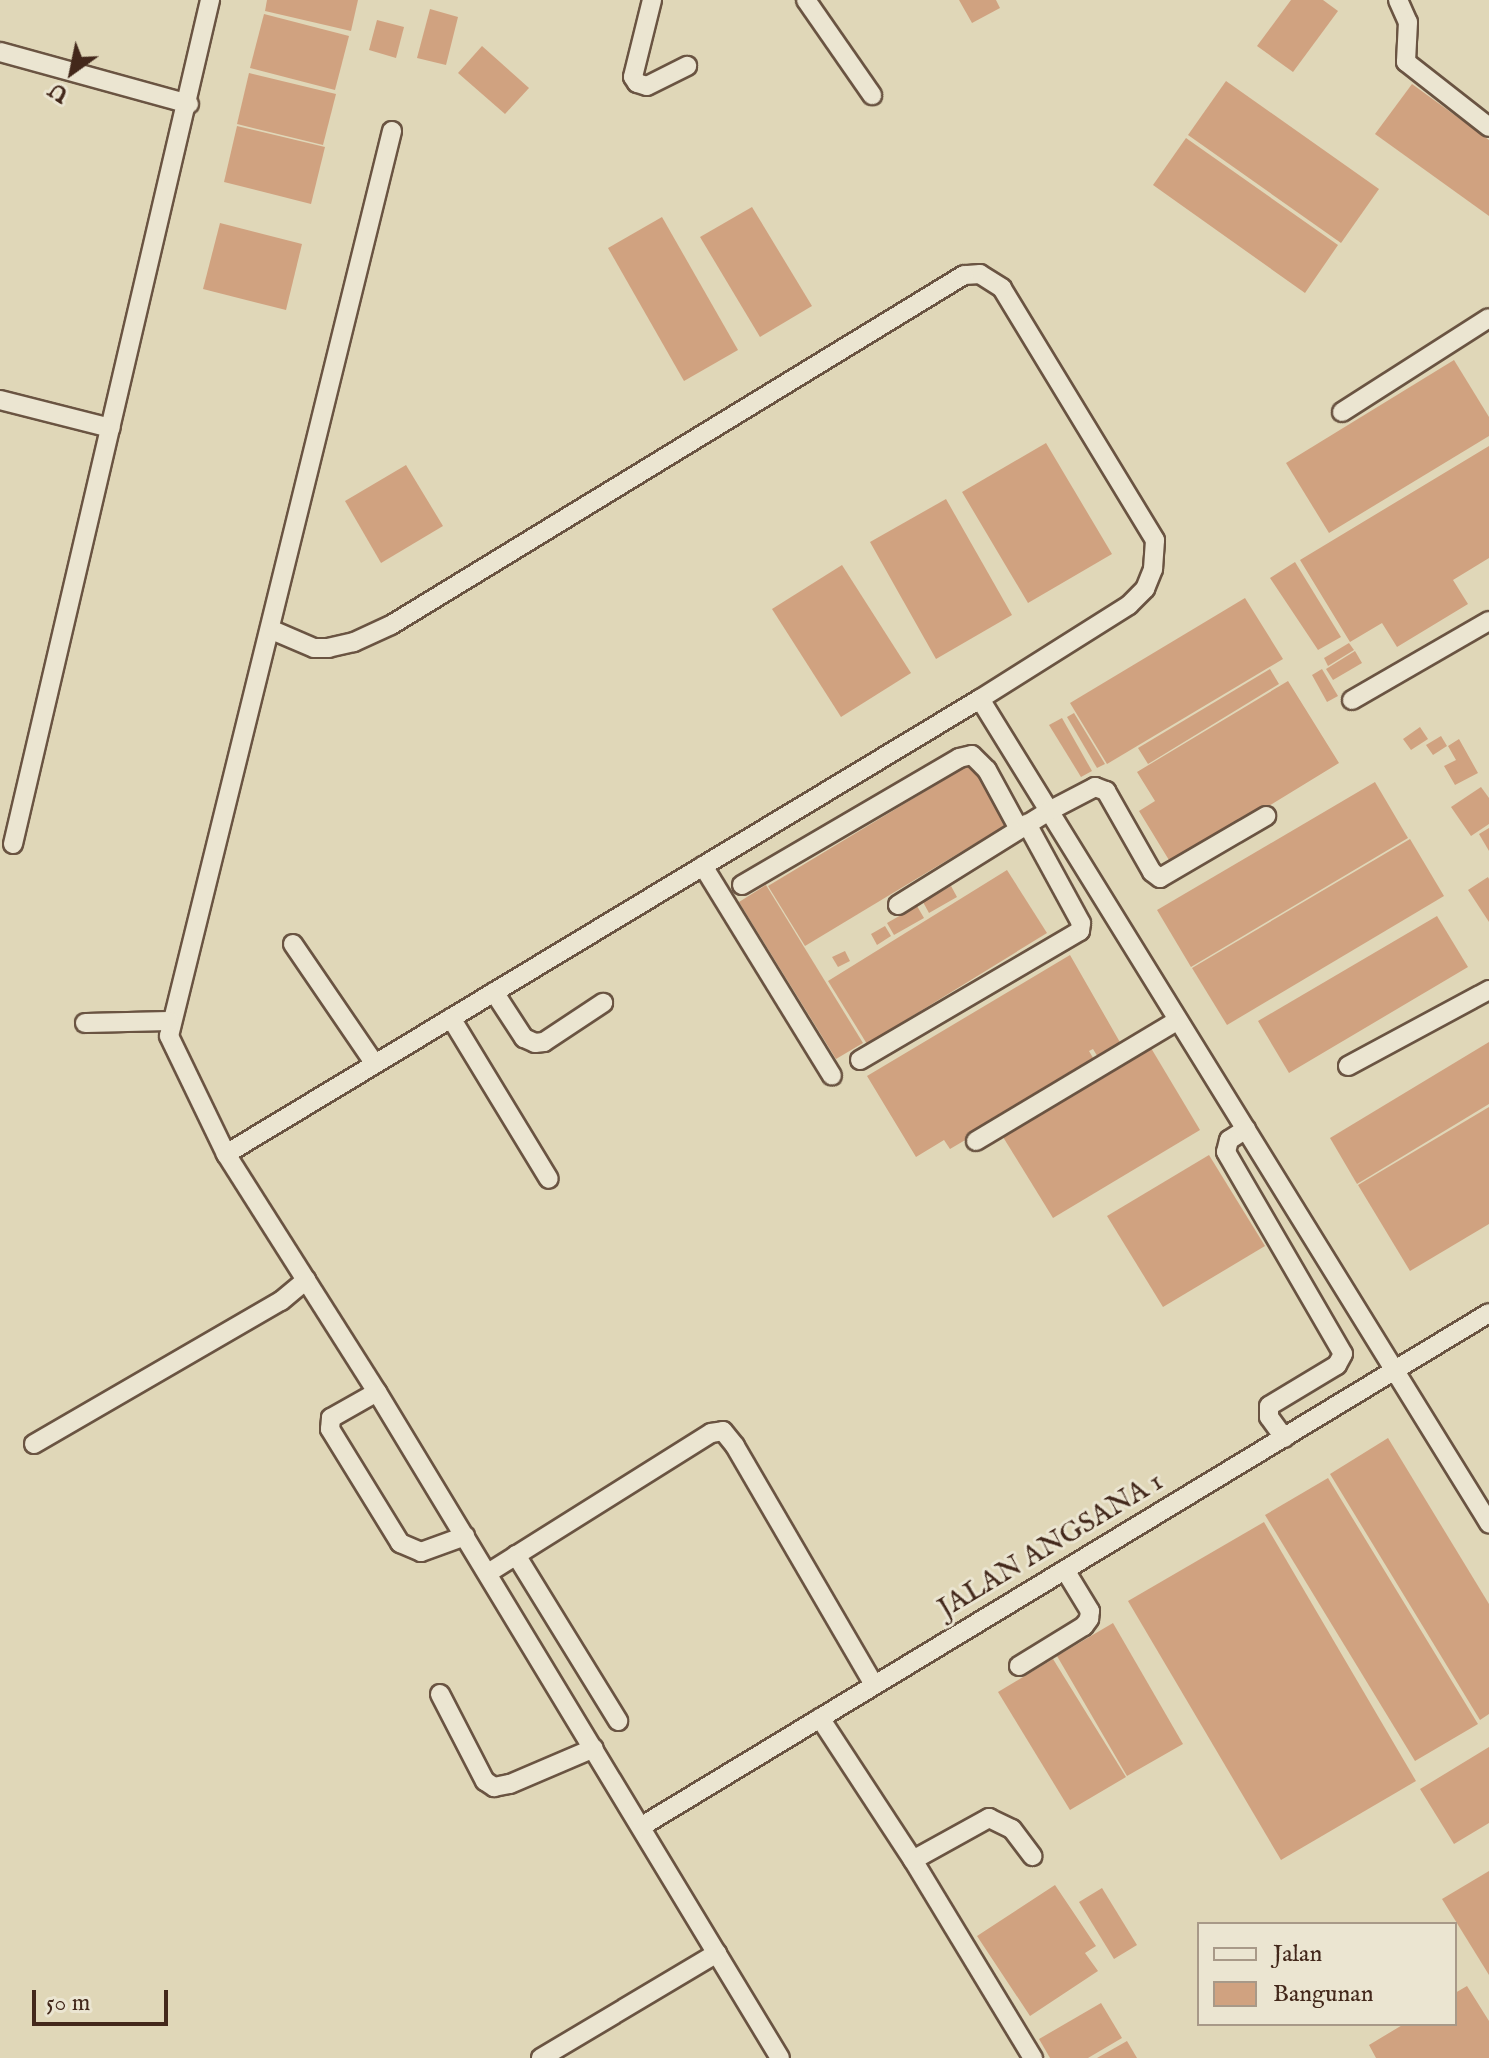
<!DOCTYPE html>
<html>
<head>
<meta charset="utf-8">
<style>
	body { margin:0 }
	#map { position:relative; width:1489px; height:2058px; overflow:hidden; background:#e0d7b8; font-family:"IM FELL English",serif }
	div>[style] { position:absolute }
	.building>* { inset:0; background:#d0a280 }
	.roads { filter:drop-shadow(2px 0 #6a5442) drop-shadow(-2px 0 #6a5442) drop-shadow(0 2px #6a5442) drop-shadow(0 -2px #6a5442) }
	.minor>* { height:18px; margin:-9px; padding:0 9px; transform-origin:9px; border-radius:9px; background:#ebe5d1 }
	span { translate:-50% -50%; white-space:nowrap; text-align:center; line-height:1.15; -webkit-text-stroke:6px #ebe5d1; paint-order:stroke }
	.street-label { font-size:28px; color:#43281b }
	.legend { position:absolute; left:1197px; top:1922px; width:260px; height:104px; box-sizing:border-box; background:#ebe5d1; border:2px solid #a89988; margin:0; padding:10px 14px; list-style:none; font-size:24px; color:#43281b }
	.legend li { display:flex; align-items:center; gap:16px; height:40px }
	.legend b { width:40px; border:2px solid #a89988 }
	.north { position:absolute; left:32px; top:32px; width:80px; height:80px; -webkit-text-stroke:6px #ebe5d1; paint-order:stroke; rotate:213deg; font-size:22px; font-weight:700; line-height:32px; text-align:center; color:#43281b }
	.north::after { content:''; display:block; margin:auto; width:28px; height:36px; background:#43281b; clip-path:polygon(50% 0,100% 100%,50% 72%,0 100%) }
	.scale { position:absolute; left:32px; top:1990px; width:136px; height:36px; box-sizing:border-box; border:4px solid #43281b; border-top:0; padding-left:10px; font-size:24px; line-height:28px; white-space:nowrap; color:#43281b; -webkit-text-stroke:6px #ebe5d1; paint-order:stroke }
</style>
</head>
<body>
<div id="map">
	<div class="building">
		<i style="clip-path:polygon(267px 0,358px 0,351px 31px,265px 11px)"></i>
		<i style="clip-path:polygon(959px 0,996px 0,1000px 8px,972px 23px)"></i>
		<i style="clip-path:polygon(1291px 0,1323px 0,1338px 11px,1293px 72px,1257px 46px)"></i>
		<i style="clip-path:polygon(430px 9px,458px 17px,446px 65px,417px 58px)"></i>
		<i style="clip-path:polygon(264px 14px,349px 36px,335px 90px,250px 68px)"></i>
		<i style="clip-path:polygon(377px 20px,404px 27px,396px 58px,369px 50px)"></i>
		<i style="clip-path:polygon(482px 46px,529px 88px,505px 114px,458px 73px)"></i>
		<i style="clip-path:polygon(249px 73px,336px 94px,323px 145px,237px 124px)"></i>
		<i style="clip-path:polygon(1226px 81px,1379px 189px,1341px 243px,1188px 135px)"></i>
		<i style="clip-path:polygon(1412px 84px,1489px 140px,1489px 216px,1375px 134px)"></i>
		<i style="clip-path:polygon(237px 126px,325px 147px,311px 204px,224px 182px)"></i>
		<i style="clip-path:polygon(1186px 138px,1338px 245px,1305px 293px,1153px 185px)"></i>
		<i style="clip-path:polygon(752px 207px,812px 306px,760px 337px,700px 237px)"></i>
		<i style="clip-path:polygon(662px 217px,738px 350px,684px 381px,608px 248px)"></i>
		<i style="clip-path:polygon(220px 223px,302px 244px,286px 310px,203px 289px)"></i>
		<i style="clip-path:polygon(1454px 360px,1489px 417px,1489px 436px,1329px 533px,1286px 463px)"></i>
		<i style="clip-path:polygon(1046px 443px,1112px 554px,1028px 603px,962px 492px)"></i>
		<i style="clip-path:polygon(1489px 446px,1489px 558px,1453px 580px,1468px 604px,1397px 647px,1382px 623px,1350px 642px,1300px 560px)"></i>
		<i style="clip-path:polygon(406px 465px,443px 526px,381px 563px,345px 501px)"></i>
		<i style="clip-path:polygon(946px 499px,1012px 615px,936px 659px,870px 542px)"></i>
		<i style="clip-path:polygon(1295px 562px,1341px 637px,1318px 650px,1270px 578px)"></i>
		<i style="clip-path:polygon(842px 565px,911px 673px,841px 717px,772px 609px)"></i>
		<i style="clip-path:polygon(1245px 598px,1283px 659px,1107px 764px,1070px 703px)"></i>
		<i style="clip-path:polygon(1349px 643px,1354px 650px,1328px 666px,1324px 658px)"></i>
		<i style="clip-path:polygon(1355px 651px,1362px 663px,1333px 680px,1326px 669px)"></i>
		<i style="clip-path:polygon(1270px 669px,1279px 684px,1148px 764px,1138px 748px)"></i>
		<i style="clip-path:polygon(1322px 669px,1338px 696px,1327px 702px,1312px 675px)"></i>
		<i style="clip-path:polygon(1288px 681px,1339px 763px,1172px 865px,1139px 811px,1155px 801px,1137px 772px)"></i>
		<i style="clip-path:polygon(1074px 713px,1105px 764px,1097px 768px,1067px 717px)"></i>
		<i style="clip-path:polygon(1062px 718px,1092px 771px,1081px 777px,1049px 725px)"></i>
		<i style="clip-path:polygon(1420px 727px,1428px 739px,1411px 750px,1403px 739px)"></i>
		<i style="clip-path:polygon(1441px 736px,1447px 746px,1433px 755px,1426px 745px)"></i>
		<i style="clip-path:polygon(1459px 739px,1478px 773px,1455px 785px,1444px 766px,1456px 760px,1448px 746px)"></i>
		<i style="clip-path:polygon(972px 763px,1009px 823px,805px 946px,768px 886px)"></i>
		<i style="clip-path:polygon(1375px 782px,1408px 838px,1191px 967px,1157px 910px)"></i>
		<i style="clip-path:polygon(1481px 787px,1489px 798px,1489px 824px,1471px 836px,1451px 807px)"></i>
		<i style="clip-path:polygon(1489px 828px,1489px 851px,1479px 834px)"></i>
		<i style="clip-path:polygon(1410px 839px,1444px 896px,1227px 1025px,1192px 968px)"></i>
		<i style="clip-path:polygon(1007px 870px,1047px 933px,867px 1044px,828px 981px)"></i>
		<i style="clip-path:polygon(1488px 877px,1489px 879px,1489px 922px,1468px 890px)"></i>
		<i style="clip-path:polygon(766px 885px,863px 1043px,836px 1059px,739px 902px)"></i>
		<i style="clip-path:polygon(951px 886px,957px 897px,929px 913px,923px 902px)"></i>
		<i style="clip-path:polygon(917px 906px,924px 918px,894px 935px,887px 923px)"></i>
		<i style="clip-path:polygon(1437px 916px,1468px 967px,1289px 1073px,1258px 1021px)"></i>
		<i style="clip-path:polygon(885px 926px,891px 936px,877px 945px,871px 934px)"></i>
		<i style="clip-path:polygon(845px 951px,850px 961px,838px 967px,832px 957px)"></i>
		<i style="clip-path:polygon(1070px 955px,1125px 1051px,1102px 1064px,1093px 1049px,1089px 1051px,1096px 1063px,950px 1149px,944px 1140px,916px 1157px,867px 1076px)"></i>
		<i style="clip-path:polygon(1489px 1042px,1489px 1104px,1357px 1184px,1330px 1138px)"></i>
		<i style="clip-path:polygon(1151px 1048px,1200px 1130px,1053px 1218px,1003px 1137px)"></i>
		<i style="clip-path:polygon(1489px 1107px,1489px 1224px,1410px 1271px,1358px 1185px)"></i>
		<i style="clip-path:polygon(1209px 1155px,1265px 1246px,1163px 1307px,1107px 1216px)"></i>
		<i style="clip-path:polygon(1388px 1438px,1489px 1604px,1489px 1714px,1480px 1720px,1330px 1474px)"></i>
		<i style="clip-path:polygon(1328px 1478px,1478px 1724px,1415px 1761px,1265px 1515px)"></i>
		<i style="clip-path:polygon(1264px 1522px,1416px 1781px,1281px 1860px,1128px 1601px)"></i>
		<i style="clip-path:polygon(1113px 1623px,1183px 1744px,1127px 1776px,1057px 1656px)"></i>
		<i style="clip-path:polygon(1053px 1659px,1126px 1777px,1070px 1810px,998px 1692px)"></i>
		<i style="clip-path:polygon(1489px 1747px,1489px 1823px,1454px 1844px,1420px 1789px)"></i>
		<i style="clip-path:polygon(1489px 1871px,1489px 1975px,1442px 1899px)"></i>
		<i style="clip-path:polygon(1055px 1885px,1096px 1946px,1085px 1953px,1098px 1971px,1030px 2016px,977px 1936px)"></i>
		<i style="clip-path:polygon(1102px 1888px,1137px 1945px,1114px 1959px,1079px 1902px)"></i>
		<i style="clip-path:polygon(1467px 1986px,1489px 2021px,1489px 2058px,1376px 2058px,1369px 2045px,1404px 2024px,1455px 2024px,1455px 1993px)"></i>
		<i style="clip-path:polygon(1101px 2003px,1122px 2038px,1088px 2058px,1050px 2058px,1039px 2039px)"></i>
		<i style="clip-path:polygon(1127px 2041px,1137px 2058px,1097px 2058px)"></i>
	</div>
	<div class="roads">
		<div class="minor">
			<i style="left:652px;top:0;width:79px;rotate:103.9deg"></i>
			<i style="left:633px;top:77px;width:7px;rotate:56deg"></i>
			<i style="left:637px;top:83px;width:10px;rotate:17deg"></i>
			<i style="left:647px;top:86px;width:45px;rotate:-26.6deg"></i>
			<i style="left:806px;top:0;width:116px;rotate:55.2deg"></i>
			<i style="left:1398px;top:0;width:24px;rotate:66deg"></i>
			<i style="left:1408px;top:22px;width:40px;rotate:92.9deg"></i>
			<i style="left:1406px;top:62px;width:105px;rotate:38.1deg"></i>
			<i style="left:0;top:52px;width:196px;rotate:15.4deg"></i>
			<i style="left:392px;top:131px;width:932px;rotate:103.84deg"></i>
			<i style="left:169px;top:1036px;width:131px;rotate:64.2deg"></i>
			<i style="left:226px;top:1154px;width:282px;rotate:57.6deg"></i>
			<i style="left:377px;top:1392px;width:778px;rotate:58.82deg"></i>
			<i style="left:0;top:400px;width:114px;rotate:14.2deg"></i>
			<i style="left:1342px;top:412px;width:174px;rotate:-32.6deg"></i>
			<i style="left:980px;top:699px;width:969px;rotate:58.3deg"></i>
			<i style="left:1352px;top:700px;width:158px;rotate:-30deg"></i>
			<i style="left:13px;top:844px;width:867px;rotate:-76.86deg"></i>
			<i style="left:703px;top:866px;width:246px;rotate:58.4deg"></i>
			<i style="left:742px;top:885px;width:251px;rotate:-30.3deg"></i>
			<i style="left:959px;top:758px;width:13px;rotate:-13deg"></i>
			<i style="left:972px;top:755px;width:21px;rotate:45deg"></i>
			<i style="left:987px;top:770px;width:67px;rotate:61.5deg"></i>
			<i style="left:898px;top:905px;width:178px;rotate:-31.9deg"></i>
			<i style="left:1049px;top:811px;width:52px;rotate:-27.6deg"></i>
			<i style="left:1095px;top:787px;width:12px;rotate:20deg"></i>
			<i style="left:1106px;top:791px;width:93px;rotate:60.4deg"></i>
			<i style="left:1152px;top:872px;width:10px;rotate:37deg"></i>
			<i style="left:1160px;top:878px;width:123px;rotate:-30.3deg"></i>
			<i style="left:293px;top:944px;width:145px;rotate:55.7deg"></i>
			<i style="left:494px;top:992px;width:55px;rotate:56.9deg"></i>
			<i style="left:524px;top:1038px;width:12px;rotate:24deg"></i>
			<i style="left:535px;top:1043px;width:9px;rotate:-6deg"></i>
			<i style="left:544px;top:1042px;width:71px;rotate:-33.5deg"></i>
			<i style="left:451px;top:1018px;width:188px;rotate:58.7deg"></i>
			<i style="left:85px;top:1023px;width:85px;rotate:-1.3deg"></i>
			<i style="left:860px;top:1060px;width:255px;rotate:-30.4deg"></i>
			<i style="left:1080px;top:931px;width:8px;rotate:-83deg"></i>
			<i style="left:1081px;top:923px;width:113px;rotate:-118.6deg"></i>
			<i style="left:1348px;top:1066px;width:160px;rotate:-28.3deg"></i>
			<i style="left:1246px;top:1129px;width:20px;rotate:147deg"></i>
			<i style="left:1229px;top:1140px;width:12px;rotate:104deg"></i>
			<i style="left:1226px;top:1152px;width:233px;rotate:59.9deg"></i>
			<i style="left:1343px;top:1354px;width:13px;rotate:119deg"></i>
			<i style="left:1337px;top:1365px;width:79px;rotate:148.9deg"></i>
			<i style="left:1269px;top:1406px;width:11px;rotate:90deg"></i>
			<i style="left:1269px;top:1417px;width:26px;rotate:54deg"></i>
			<i style="left:976px;top:1141px;width:235px;rotate:-30.9deg"></i>
			<i style="left:226px;top:1154px;width:881px;rotate:-31.11deg"></i>
			<i style="left:980px;top:699px;width:176px;rotate:-32.2deg"></i>
			<i style="left:1129px;top:605px;width:23px;rotate:-45deg"></i>
			<i style="left:1145px;top:589px;width:22px;rotate:-68deg"></i>
			<i style="left:1153px;top:569px;width:29px;rotate:-86deg"></i>
			<i style="left:1155px;top:540px;width:295px;rotate:-121.3deg"></i>
			<i style="left:1002px;top:288px;width:26px;rotate:-148deg"></i>
			<i style="left:980px;top:274px;width:16px;rotate:176deg"></i>
			<i style="left:964px;top:275px;width:671px;rotate:148.58deg"></i>
			<i style="left:391px;top:625px;width:41px;rotate:155.3deg"></i>
			<i style="left:354px;top:642px;width:26px;rotate:167deg"></i>
			<i style="left:329px;top:648px;width:15px;rotate:180deg"></i>
			<i style="left:314px;top:648px;width:46px;rotate:-156.8deg"></i>
			<i style="left:377px;top:1392px;width:53px;rotate:150.5deg"></i>
			<i style="left:331px;top:1418px;width:11px;rotate:95deg"></i>
			<i style="left:330px;top:1429px;width:134px;rotate:58.4deg"></i>
			<i style="left:400px;top:1543px;width:23px;rotate:23deg"></i>
			<i style="left:421px;top:1552px;width:47px;rotate:-20deg"></i>
			<i style="left:34px;top:1444px;width:285px;rotate:-30.1deg"></i>
			<i style="left:281px;top:1301px;width:33px;rotate:-40deg"></i>
			<i style="left:516px;top:1555px;width:195px;rotate:58.4deg"></i>
			<i style="left:488px;top:1573px;width:263px;rotate:-32.1deg"></i>
			<i style="left:711px;top:1433px;width:12px;rotate:-9deg"></i>
			<i style="left:723px;top:1431px;width:19px;rotate:51deg"></i>
			<i style="left:735px;top:1446px;width:276px;rotate:59.8deg"></i>
			<i style="left:1019px;top:1666px;width:76px;rotate:-31.6deg"></i>
			<i style="left:1084px;top:1626px;width:9px;rotate:-54deg"></i>
			<i style="left:1089px;top:1619px;width:8px;rotate:-83deg"></i>
			<i style="left:1090px;top:1611px;width:48px;rotate:-121.4deg"></i>
			<i style="left:440px;top:1694px;width:98px;rotate:62.7deg"></i>
			<i style="left:485px;top:1781px;width:11px;rotate:34deg"></i>
			<i style="left:494px;top:1787px;width:16px;rotate:-11deg"></i>
			<i style="left:510px;top:1784px;width:91px;rotate:-23.2deg"></i>
			<i style="left:820px;top:1718px;width:170px;rotate:56.8deg"></i>
			<i style="left:913px;top:1860px;width:232px;rotate:58.8deg"></i>
			<i style="left:642px;top:1826px;width:990px;rotate:-31.2deg"></i>
			<i style="left:913px;top:1860px;width:87px;rotate:-28.9deg"></i>
			<i style="left:989px;top:1818px;width:25px;rotate:26deg"></i>
			<i style="left:1012px;top:1829px;width:34px;rotate:53deg"></i>
			<i style="left:541px;top:2058px;width:205px;rotate:-30.8deg"></i>
		</div>
	</div>
	<div class="street-label">
		<span style="left:1051px;top:1546px;rotate:-31deg">JALAN ANGSANA 1</span>
	</div>
	<ul class="legend">
	<li><b style="height:10px;background:#ebe5d1"></b>Jalan</li>
	<li><b style="height:22px;background:#d0a280"></b>Bangunan</li>
	</ul>
	<div class="north">U</div>
	<div class="scale">50 m</div>
</div>
</body>
</html>
